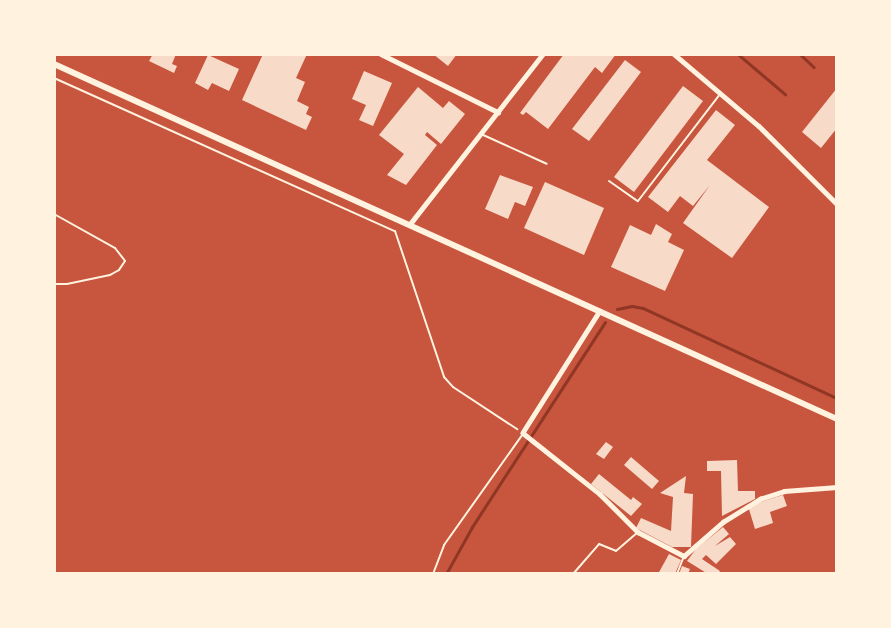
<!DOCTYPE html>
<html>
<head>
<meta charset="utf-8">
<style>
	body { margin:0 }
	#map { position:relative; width:891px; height:628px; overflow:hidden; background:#c8553d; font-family:Jost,sans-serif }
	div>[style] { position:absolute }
	.stream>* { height:2.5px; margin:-1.25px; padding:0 1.25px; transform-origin:1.25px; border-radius:1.25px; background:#8f3625 }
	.building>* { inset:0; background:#f7dbc8 }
	.path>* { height:2px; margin:-1px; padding:0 1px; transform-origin:1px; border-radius:1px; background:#fff3e0 }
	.service>* { height:2px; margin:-1px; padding:0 1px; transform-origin:1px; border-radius:1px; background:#fff3e0 }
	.minor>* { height:4.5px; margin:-2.25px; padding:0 2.25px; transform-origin:2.25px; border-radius:2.25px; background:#fff3e0 }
	.secondary>* { height:6px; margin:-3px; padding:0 3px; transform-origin:3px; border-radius:3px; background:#fff3e0 }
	span { translate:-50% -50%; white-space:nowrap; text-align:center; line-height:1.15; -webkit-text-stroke:7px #fff3e0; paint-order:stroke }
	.frame { position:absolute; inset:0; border:56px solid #fff3e0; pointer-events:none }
</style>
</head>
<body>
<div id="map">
	<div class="stream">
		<i style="left:738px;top:54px;width:62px;rotate:40.4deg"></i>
		<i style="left:800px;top:54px;width:19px;rotate:43deg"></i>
		<i style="left:617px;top:309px;width:15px;rotate:-11deg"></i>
		<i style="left:632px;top:306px;width:11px;rotate:10deg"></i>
		<i style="left:643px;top:308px;width:214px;rotate:24.9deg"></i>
		<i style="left:446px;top:574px;width:54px;rotate:-61deg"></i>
		<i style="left:472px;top:527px;width:244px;rotate:-57deg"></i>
	</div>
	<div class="building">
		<i style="clip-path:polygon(153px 54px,176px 54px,172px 64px,177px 66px,174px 73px,149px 61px)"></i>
		<i style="clip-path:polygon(263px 54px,307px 54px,296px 78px,305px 82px,297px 101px,309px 107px,306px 114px,312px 117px,306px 130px,242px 100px)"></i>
		<i style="clip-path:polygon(433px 54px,457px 54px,448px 66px)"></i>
		<i style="clip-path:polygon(564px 54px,616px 54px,602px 73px,595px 67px,548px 129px,526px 112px,523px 115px,520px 113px)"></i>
		<i style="clip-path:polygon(208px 55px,239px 69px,229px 91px,212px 83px,208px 90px,195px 83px)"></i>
		<i style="clip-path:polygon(625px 60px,641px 72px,589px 141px,572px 129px)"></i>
		<i style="clip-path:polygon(364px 71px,392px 83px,373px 126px,359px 120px,366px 105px,352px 99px)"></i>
		<i style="clip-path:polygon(683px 86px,703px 101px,634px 192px,614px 177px)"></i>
		<i style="clip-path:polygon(418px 87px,443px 108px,449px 101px,465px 114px,441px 144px,427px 132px,425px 135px,437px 145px,406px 185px,387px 175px,404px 154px,379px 135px)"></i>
		<i style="clip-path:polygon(837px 88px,837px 128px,821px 148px,802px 132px)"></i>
		<i style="clip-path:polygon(716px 110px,735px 125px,707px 160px,769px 207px,732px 258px,683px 223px,710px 185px,693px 206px,680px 196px,668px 212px,648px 197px)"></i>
		<i style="clip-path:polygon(500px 175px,533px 187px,525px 206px,515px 202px,508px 219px,485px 209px)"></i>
		<i style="clip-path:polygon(545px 182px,604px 208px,584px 255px,524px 228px)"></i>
		<i style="clip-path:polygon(656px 224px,672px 234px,668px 242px,684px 250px,665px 291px,611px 267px,630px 225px,651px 235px)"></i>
		<i style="clip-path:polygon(606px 442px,613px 447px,604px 459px,596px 454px)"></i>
		<i style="clip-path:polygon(631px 457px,659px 481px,652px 489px,624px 465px)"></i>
		<i style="clip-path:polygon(737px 460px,738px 491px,755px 491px,755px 499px,722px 516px,721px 471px,707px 471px,707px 461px)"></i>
		<i style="clip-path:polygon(599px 474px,631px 500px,633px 497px,642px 504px,631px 516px,591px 484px)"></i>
		<i style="clip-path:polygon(686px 476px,684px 493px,693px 494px,691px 547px,672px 547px,636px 528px,641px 518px,671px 531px,673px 497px,660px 493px)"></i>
		<i style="clip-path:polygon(783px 495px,787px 506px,770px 512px,773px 523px,755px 529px,748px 506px)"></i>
		<i style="clip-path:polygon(723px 527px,729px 534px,715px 546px,730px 537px,736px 544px,716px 564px,706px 555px,702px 559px,720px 571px,718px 574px,708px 574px,687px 561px,696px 549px)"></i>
		<i style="clip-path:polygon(669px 554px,681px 560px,675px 574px,658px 574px)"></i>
		<i style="clip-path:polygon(682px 566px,690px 569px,688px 574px,679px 574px)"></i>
	</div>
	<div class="path">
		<i style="left:54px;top:78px;width:374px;rotate:24.2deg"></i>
		<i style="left:395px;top:231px;width:154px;rotate:71.4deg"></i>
		<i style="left:444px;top:377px;width:13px;rotate:48deg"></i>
		<i style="left:453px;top:387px;width:77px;rotate:33.3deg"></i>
	</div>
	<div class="service">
		<i style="left:481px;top:134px;width:72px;rotate:24.4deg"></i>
		<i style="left:609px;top:181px;width:35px;rotate:35deg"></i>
		<i style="left:638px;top:201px;width:135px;rotate:-52.5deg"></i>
		<i style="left:54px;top:214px;width:70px;rotate:29.1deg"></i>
		<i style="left:115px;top:248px;width:16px;rotate:52deg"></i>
		<i style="left:125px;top:261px;width:11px;rotate:124deg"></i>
		<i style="left:119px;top:270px;width:10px;rotate:151deg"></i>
		<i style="left:110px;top:275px;width:44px;rotate:168.2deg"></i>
		<i style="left:67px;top:284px;width:13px;rotate:180deg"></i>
		<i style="left:433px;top:574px;width:31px;rotate:-69deg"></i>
		<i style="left:444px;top:545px;width:136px;rotate:-54.6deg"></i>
		<i style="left:573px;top:574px;width:40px;rotate:-49deg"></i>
		<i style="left:599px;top:544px;width:18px;rotate:22deg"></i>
		<i style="left:616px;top:551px;width:28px;rotate:-41deg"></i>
		<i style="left:677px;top:574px;width:17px;rotate:-69deg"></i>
	</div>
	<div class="minor">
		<i style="left:381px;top:54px;width:131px;rotate:26.4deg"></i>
		<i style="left:674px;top:54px;width:111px;rotate:40.3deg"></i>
		<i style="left:759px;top:126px;width:110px;rotate:45deg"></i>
		<i style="left:410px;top:224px;width:216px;rotate:-52deg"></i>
		<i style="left:600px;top:311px;width:144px;rotate:122.3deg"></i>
		<i style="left:523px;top:433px;width:98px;rotate:38.4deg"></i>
		<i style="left:600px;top:494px;width:54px;rotate:45deg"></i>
		<i style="left:638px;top:532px;width:52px;rotate:27.6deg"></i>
		<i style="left:684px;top:556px;width:52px;rotate:-41.1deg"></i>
		<i style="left:723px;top:522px;width:44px;rotate:-31.9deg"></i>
		<i style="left:760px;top:499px;width:25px;rotate:-18deg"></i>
		<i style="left:784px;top:491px;width:53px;rotate:-4.3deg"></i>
	</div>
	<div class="secondary">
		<i style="left:54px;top:64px;width:860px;rotate:24.39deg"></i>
	</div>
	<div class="frame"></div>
</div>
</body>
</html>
